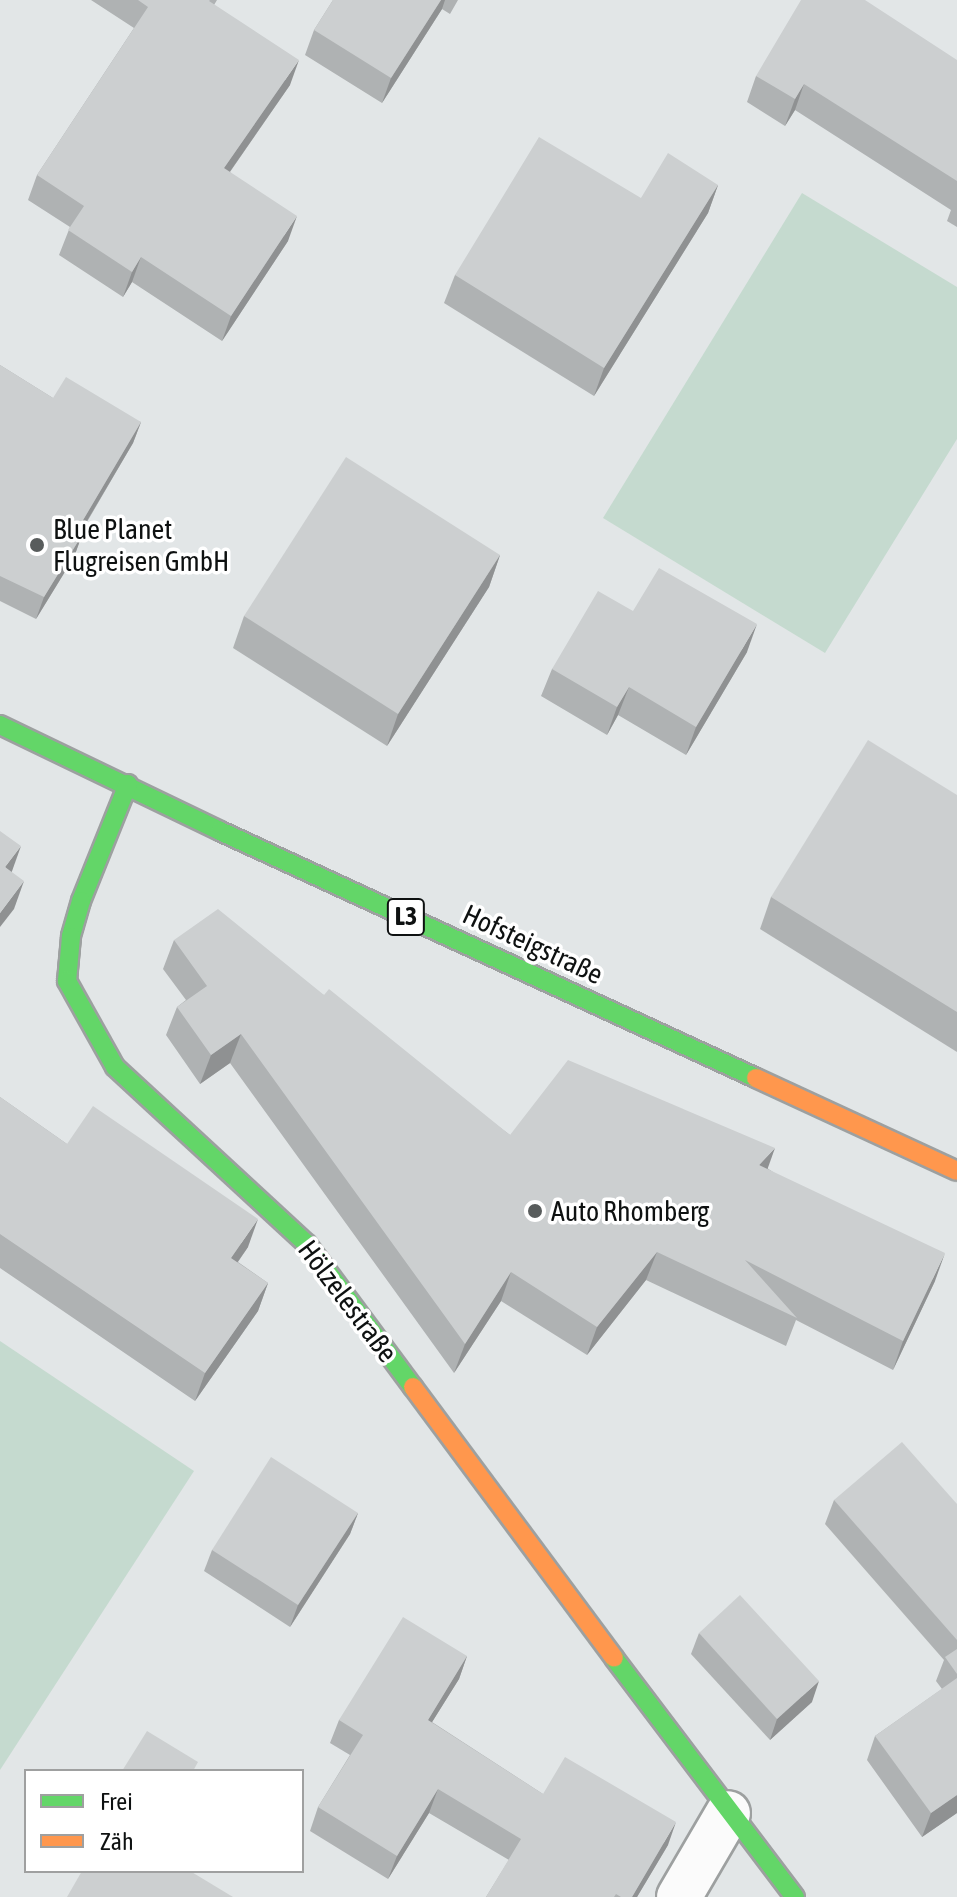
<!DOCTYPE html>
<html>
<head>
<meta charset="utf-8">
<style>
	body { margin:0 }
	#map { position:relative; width:957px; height:1897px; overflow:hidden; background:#e2e6e7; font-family:"Asap Condensed",sans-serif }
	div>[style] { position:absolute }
	.green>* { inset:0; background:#c5dacf }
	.roads { filter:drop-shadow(2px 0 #9da0a0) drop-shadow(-2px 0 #9da0a0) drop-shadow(0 2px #9da0a0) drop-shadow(0 -2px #9da0a0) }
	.street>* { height:44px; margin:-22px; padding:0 22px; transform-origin:22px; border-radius:22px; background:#fbfbfb }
	.fast>* { height:18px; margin:-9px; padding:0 9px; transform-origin:9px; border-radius:9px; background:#63d668 }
	.slow>* { height:18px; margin:-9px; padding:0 9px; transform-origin:9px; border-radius:9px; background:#ff974d }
	.wall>* { inset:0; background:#afb2b3 }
	.shaded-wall>* { inset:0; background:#8f9192 }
	.building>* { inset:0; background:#cccfd0 }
	.dots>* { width:22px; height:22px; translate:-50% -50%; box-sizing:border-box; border:4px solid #fff; border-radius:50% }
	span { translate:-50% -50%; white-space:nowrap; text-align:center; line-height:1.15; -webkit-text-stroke:7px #fff; paint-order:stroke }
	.shield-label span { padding:2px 6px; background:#fff; border:2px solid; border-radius:6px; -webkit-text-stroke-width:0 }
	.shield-label { font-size:26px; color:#0e1111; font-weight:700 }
	.poi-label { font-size:28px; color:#0e1111 }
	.left { translate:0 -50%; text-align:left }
	.street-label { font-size:28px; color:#0e1111 }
	.legend { position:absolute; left:24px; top:1769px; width:280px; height:104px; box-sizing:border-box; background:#fff; border:2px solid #9fa0a0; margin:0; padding:10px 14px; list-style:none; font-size:24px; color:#0e1111 }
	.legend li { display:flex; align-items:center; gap:16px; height:40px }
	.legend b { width:40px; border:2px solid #9fa0a0 }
</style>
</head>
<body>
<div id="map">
	<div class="green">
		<i style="clip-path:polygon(802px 193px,957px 287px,957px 439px,825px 653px,603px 518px)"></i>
		<i style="clip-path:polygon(0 1341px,194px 1471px,0 1770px)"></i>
	</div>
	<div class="roads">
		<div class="street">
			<i style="left:679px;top:1897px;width:97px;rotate:-59.7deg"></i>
		</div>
		<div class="fast">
			<i style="left:0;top:725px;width:244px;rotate:25.7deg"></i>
			<i style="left:220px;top:831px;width:590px;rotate:24.74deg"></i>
			<i style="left:128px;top:784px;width:126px;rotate:111.9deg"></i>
			<i style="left:81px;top:901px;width:37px;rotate:106deg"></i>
			<i style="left:71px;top:937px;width:44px;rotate:95.2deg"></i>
			<i style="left:67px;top:981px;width:98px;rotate:60.8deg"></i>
			<i style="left:115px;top:1067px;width:261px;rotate:42.7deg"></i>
			<i style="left:307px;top:1244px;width:178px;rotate:53.5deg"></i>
			<i style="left:614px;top:1658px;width:300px;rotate:52.9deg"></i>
		</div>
		<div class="slow">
			<i style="left:756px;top:1078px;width:221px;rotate:24.8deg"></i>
			<i style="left:413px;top:1387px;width:337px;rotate:53.4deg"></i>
		</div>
	</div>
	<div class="wall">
		<i style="clip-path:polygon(91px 0,217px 0,214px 5px,290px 85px,230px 172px,288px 241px,222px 341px,132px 282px,123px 297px,59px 255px,70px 227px,28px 200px,37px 175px,134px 28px)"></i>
		<i style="clip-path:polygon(333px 0,458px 0,450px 14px,442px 9px,382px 103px,305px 55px,314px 30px)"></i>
		<i style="clip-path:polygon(957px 60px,957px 227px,947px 221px,951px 210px,795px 110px,785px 126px,747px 102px,756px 76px)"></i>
		<i style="clip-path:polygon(718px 185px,708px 213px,594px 396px,444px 303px,455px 275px,641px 198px)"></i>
		<i style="clip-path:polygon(0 365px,53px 398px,141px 422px,133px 443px,80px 534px,82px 535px,74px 557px,36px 619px,0 601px)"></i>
		<i style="clip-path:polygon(500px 555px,489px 587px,387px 746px,233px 648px,244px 616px)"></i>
		<i style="clip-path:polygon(633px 611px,747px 652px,686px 755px,618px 715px,607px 735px,541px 696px,552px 669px)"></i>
		<i style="clip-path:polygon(957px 795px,957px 1052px,760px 929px,771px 897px)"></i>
		<i style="clip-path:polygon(174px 940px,324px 995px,510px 1135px,767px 1168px,935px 1281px,893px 1370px,796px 1320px,786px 1346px,646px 1280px,587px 1355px,501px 1301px,454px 1373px,230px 1063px,200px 1084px,166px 1035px,177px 1007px,186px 1000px,163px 969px)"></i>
		<i style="clip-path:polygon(0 1097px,67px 1144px,248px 1247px,238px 1262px,268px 1283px,258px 1311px,195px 1401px,0 1268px)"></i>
		<i style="clip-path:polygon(834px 1500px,957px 1504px,957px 1813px,922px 1837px,867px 1760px,875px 1736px,942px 1689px,936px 1681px,944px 1660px,825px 1524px)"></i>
		<i style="clip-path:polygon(358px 1513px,350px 1534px,290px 1627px,204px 1571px,212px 1550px)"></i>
		<i style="clip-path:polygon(699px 1633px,812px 1702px,770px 1740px,691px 1654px)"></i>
		<i style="clip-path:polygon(467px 1656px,459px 1679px,432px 1722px,543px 1794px,668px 1845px,637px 1897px,486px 1897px,509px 1860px,429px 1813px,388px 1879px,310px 1831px,318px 1807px,350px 1755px,330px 1743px,339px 1720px)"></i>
	</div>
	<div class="shaded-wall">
		<i style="clip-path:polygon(441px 0,445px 0,442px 9px,382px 103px,391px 78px)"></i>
		<i style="clip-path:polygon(299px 60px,290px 85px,215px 193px,224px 168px)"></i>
		<i style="clip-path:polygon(804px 84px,795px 110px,785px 126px,795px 99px)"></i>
		<i style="clip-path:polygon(718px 185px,708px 213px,594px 396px,604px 368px)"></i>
		<i style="clip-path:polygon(297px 216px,288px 241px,222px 341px,231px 316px)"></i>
		<i style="clip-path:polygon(141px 257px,132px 282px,123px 297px,132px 272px)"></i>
		<i style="clip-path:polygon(141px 422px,133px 443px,68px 553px,76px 532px)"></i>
		<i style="clip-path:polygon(82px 535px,74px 557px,36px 619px,44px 597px)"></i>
		<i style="clip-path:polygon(500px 555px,489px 587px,387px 746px,398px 714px)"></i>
		<i style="clip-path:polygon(757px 624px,747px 652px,686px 755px,696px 727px)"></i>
		<i style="clip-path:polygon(629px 687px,618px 715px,607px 735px,617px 707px)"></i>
		<i style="clip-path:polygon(21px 846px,11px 874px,5px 867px)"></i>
		<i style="clip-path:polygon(24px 881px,14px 909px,0 927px,0 913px)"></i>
		<i style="clip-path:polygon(241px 1034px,230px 1063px,200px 1084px,211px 1055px)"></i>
		<i style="clip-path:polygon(775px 1148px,765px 1176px,759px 1165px)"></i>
		<i style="clip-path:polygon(258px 1219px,248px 1247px,221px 1286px,231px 1258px)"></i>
		<i style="clip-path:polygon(657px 1252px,646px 1280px,587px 1355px,597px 1327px)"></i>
		<i style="clip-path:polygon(945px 1253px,935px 1281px,893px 1370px,903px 1341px)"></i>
		<i style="clip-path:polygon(511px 1272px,501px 1301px,454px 1373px,465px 1344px)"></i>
		<i style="clip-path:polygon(268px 1283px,258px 1311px,195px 1401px,205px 1373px)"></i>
		<i style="clip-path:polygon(358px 1513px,350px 1534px,290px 1627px,298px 1605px)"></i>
		<i style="clip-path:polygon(467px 1656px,459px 1679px,419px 1743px,428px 1720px)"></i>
		<i style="clip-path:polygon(819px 1681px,812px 1702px,770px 1740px,777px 1719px)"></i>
		<i style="clip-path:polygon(438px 1789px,429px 1813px,388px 1879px,397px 1856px)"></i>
		<i style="clip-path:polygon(957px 1795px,957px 1813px,922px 1837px,931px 1813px)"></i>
		<i style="clip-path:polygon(676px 1822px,668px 1845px,637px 1897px,632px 1897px)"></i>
	</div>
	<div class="building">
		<i style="clip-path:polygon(138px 0,210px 0,209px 1px,299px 60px,224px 168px,297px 216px,231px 316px,141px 257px,132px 272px,68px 230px,84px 206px,37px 175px,148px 7px)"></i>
		<i style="clip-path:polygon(333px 0,441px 0,391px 78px,314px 30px)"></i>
		<i style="clip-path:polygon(801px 0,865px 0,957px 60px,957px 181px,804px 84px,795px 99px,756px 76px)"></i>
		<i style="clip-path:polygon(539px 137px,641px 198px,668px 153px,718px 185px,604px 368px,455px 275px)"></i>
		<i style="clip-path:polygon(0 365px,53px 398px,66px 377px,141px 422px,76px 532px,82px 535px,44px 597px,0 576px)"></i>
		<i style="clip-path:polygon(346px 457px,500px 555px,398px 714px,244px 616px)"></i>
		<i style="clip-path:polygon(659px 568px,757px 624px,696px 727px,629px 687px,617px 707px,552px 669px,598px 591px,633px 611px)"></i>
		<i style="clip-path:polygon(868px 740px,957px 795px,957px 1012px,771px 897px)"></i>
		<i style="clip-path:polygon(0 831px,21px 846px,5px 867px,24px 881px,0 913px)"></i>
		<i style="clip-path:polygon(218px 909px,324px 995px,329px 989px,510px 1135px,568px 1060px,775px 1148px,759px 1165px,945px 1253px,903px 1341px,745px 1260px,797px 1318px,657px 1252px,597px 1327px,511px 1272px,465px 1344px,241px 1034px,211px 1055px,177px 1007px,207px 986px,174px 940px)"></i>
		<i style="clip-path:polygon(0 1097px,67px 1144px,93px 1106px,258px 1219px,231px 1258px,268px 1283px,205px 1373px,0 1234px)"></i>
		<i style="clip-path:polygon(902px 1442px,957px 1504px,957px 1640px,834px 1500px)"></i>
		<i style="clip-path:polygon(271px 1457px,358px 1513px,298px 1605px,212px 1550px)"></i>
		<i style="clip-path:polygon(740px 1595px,819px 1681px,777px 1719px,699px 1633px)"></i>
		<i style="clip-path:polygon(403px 1617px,467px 1656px,428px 1720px,543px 1794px,565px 1757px,676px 1822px,632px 1897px,621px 1897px,616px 1894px,614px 1897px,486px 1897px,521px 1839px,438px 1789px,397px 1856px,318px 1807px,363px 1735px,339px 1720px)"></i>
		<i style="clip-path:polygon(957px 1649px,957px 1674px,945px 1657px)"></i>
		<i style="clip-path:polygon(957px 1678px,957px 1795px,931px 1813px,875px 1736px)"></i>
		<i style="clip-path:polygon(147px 1731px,198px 1762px,193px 1771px,122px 1771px)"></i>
		<i style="clip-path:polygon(82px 1871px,190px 1871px,233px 1897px,67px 1897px)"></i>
	</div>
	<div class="dots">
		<i style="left:37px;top:545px;background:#585c5c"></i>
		<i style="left:535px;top:1211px;background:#585c5c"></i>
	</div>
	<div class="shield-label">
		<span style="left:406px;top:917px">L3</span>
	</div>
	<div class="poi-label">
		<span class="left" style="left:53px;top:545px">Blue Planet<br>Flugreisen GmbH</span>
		<span class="left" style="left:551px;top:1211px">Auto Rhomberg</span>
	</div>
	<div class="street-label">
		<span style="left:533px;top:944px;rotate:25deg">Hofsteigstraße</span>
		<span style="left:348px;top:1301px;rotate:53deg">Hölzelestraße</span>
	</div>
	<ul class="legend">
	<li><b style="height:10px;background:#63d668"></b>Frei</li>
	<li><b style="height:10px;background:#ff974d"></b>Zäh</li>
	</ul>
</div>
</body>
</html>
